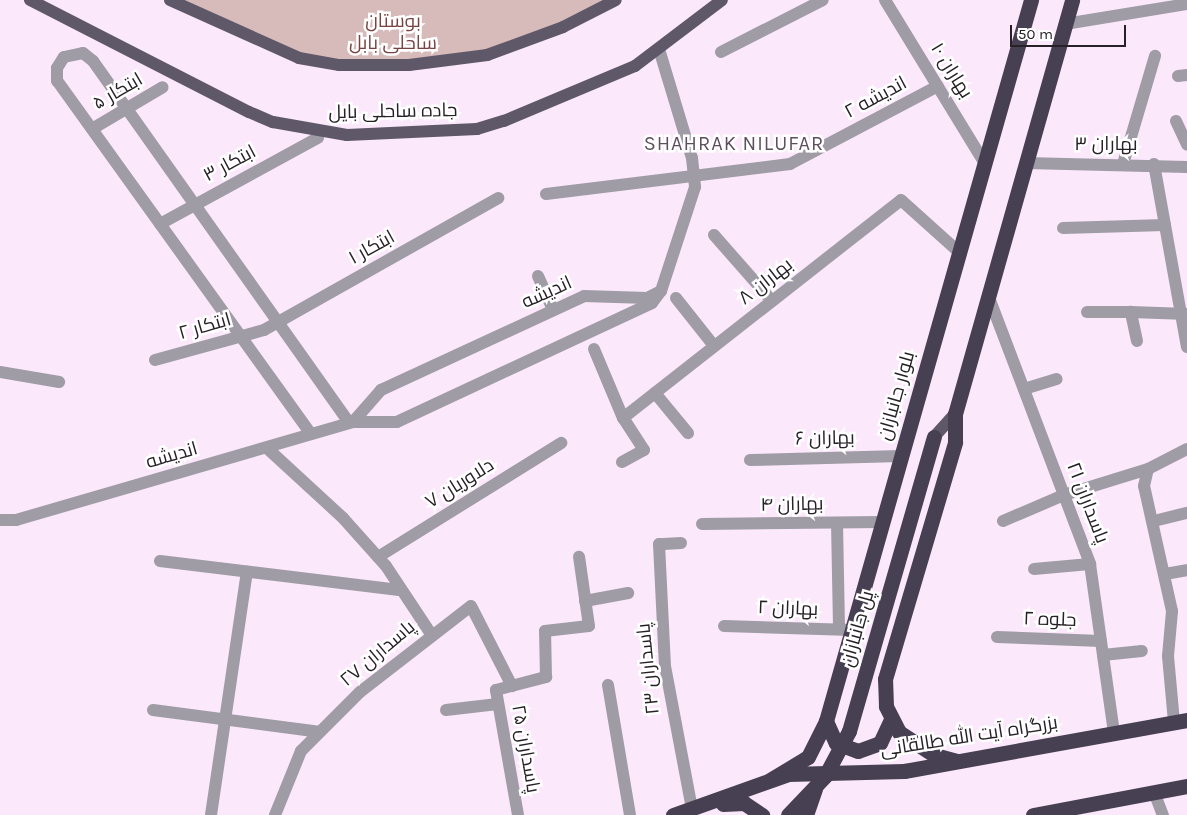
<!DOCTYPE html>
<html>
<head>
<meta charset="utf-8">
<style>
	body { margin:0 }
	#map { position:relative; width:1187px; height:815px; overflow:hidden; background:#fce8fb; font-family:Karla,Cairo,sans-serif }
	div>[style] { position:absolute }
	.green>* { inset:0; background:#d6bbba }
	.street>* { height:12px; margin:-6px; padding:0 6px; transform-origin:6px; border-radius:6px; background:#9f9ca6 }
	.primary>* { height:12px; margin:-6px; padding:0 6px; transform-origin:6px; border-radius:6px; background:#5e5869 }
	.highway>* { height:15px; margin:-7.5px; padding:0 7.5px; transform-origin:7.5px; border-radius:7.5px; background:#474053 }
	.highway-bridge>* { height:15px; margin:-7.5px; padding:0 7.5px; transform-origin:7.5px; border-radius:7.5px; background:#474053 }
	span { translate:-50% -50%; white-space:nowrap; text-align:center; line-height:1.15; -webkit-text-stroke:5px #fff; paint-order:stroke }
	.park-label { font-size:19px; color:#774443 }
	.street-label { font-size:19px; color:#272026 }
	.neighbourhood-label { font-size:20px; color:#5f4e5e; letter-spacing:1px }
	.scale { position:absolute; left:1010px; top:25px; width:116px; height:22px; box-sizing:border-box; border:2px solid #272026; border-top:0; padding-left:6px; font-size:15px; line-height:18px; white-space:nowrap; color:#272026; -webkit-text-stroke:4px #fff; paint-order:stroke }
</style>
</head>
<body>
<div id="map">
	<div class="green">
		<i style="clip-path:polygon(170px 0,616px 0,461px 62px,299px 58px)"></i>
	</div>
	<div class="street">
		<i style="left:885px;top:0;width:190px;rotate:58.6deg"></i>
		<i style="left:1065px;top:24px;width:124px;rotate:-9.3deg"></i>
		<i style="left:659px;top:49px;width:114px;rotate:73.2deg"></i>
		<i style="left:692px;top:158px;width:29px;rotate:84deg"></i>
		<i style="left:695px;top:187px;width:109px;rotate:108.1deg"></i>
		<i style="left:721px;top:52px;width:114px;rotate:-27deg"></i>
		<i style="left:1178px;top:76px;width:9px;rotate:-6deg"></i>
		<i style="left:1176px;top:121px;width:26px;rotate:65deg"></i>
		<i style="left:92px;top:129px;width:82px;rotate:-30.6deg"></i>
		<i style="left:1026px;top:163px;width:161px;rotate:1.4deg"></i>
		<i style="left:1123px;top:164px;width:113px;rotate:-73.5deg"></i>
		<i style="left:1154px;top:164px;width:186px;rotate:79.8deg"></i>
		<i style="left:546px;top:194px;width:246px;rotate:-7deg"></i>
		<i style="left:790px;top:164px;width:167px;rotate:-27.8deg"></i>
		<i style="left:160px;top:224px;width:180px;rotate:-28.6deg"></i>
		<i style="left:1063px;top:228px;width:102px;rotate:-1.7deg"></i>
		<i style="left:714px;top:235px;width:88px;rotate:48.7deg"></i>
		<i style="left:538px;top:276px;width:37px;rotate:66deg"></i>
		<i style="left:661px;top:291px;width:15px;rotate:127deg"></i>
		<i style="left:652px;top:303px;width:281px;rotate:155deg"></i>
		<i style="left:397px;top:422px;width:44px;rotate:180deg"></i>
		<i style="left:353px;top:422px;width:43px;rotate:-48.8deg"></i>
		<i style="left:381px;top:390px;width:224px;rotate:-24.8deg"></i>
		<i style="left:584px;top:296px;width:63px;rotate:1.8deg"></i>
		<i style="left:647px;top:298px;width:16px;rotate:-27deg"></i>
		<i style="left:988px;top:295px;width:288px;rotate:69.2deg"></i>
		<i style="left:1090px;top:564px;width:171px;rotate:81.9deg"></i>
		<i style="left:676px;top:298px;width:61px;rotate:51.6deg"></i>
		<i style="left:1087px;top:312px;width:44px"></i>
		<i style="left:1137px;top:341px;width:30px;rotate:-102deg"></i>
		<i style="left:1131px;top:312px;width:56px;rotate:2deg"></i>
		<i style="left:594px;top:349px;width:75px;rotate:67.2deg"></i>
		<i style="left:155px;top:360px;width:113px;rotate:-15.4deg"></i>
		<i style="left:264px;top:330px;width:269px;rotate:-29.4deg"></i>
		<i style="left:0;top:372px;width:60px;rotate:9.6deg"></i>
		<i style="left:1024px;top:389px;width:34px;rotate:-17deg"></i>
		<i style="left:655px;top:393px;width:52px;rotate:50.5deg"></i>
		<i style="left:311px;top:434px;width:435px;rotate:-125.7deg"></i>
		<i style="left:57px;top:81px;width:13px;rotate:-90deg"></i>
		<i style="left:57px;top:68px;width:13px;rotate:-58deg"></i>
		<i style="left:64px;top:57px;width:19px;rotate:-12deg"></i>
		<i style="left:83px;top:53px;width:13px;rotate:39deg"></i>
		<i style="left:93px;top:61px;width:443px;rotate:54.7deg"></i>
		<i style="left:268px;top:449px;width:102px;rotate:42.6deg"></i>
		<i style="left:343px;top:518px;width:64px;rotate:48.1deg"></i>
		<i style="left:386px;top:566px;width:82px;rotate:56.5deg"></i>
		<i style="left:750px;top:460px;width:151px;rotate:-1.5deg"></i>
		<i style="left:622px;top:462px;width:25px;rotate:-29deg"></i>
		<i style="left:644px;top:450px;width:38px;rotate:-123deg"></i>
		<i style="left:623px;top:418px;width:353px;rotate:-38.1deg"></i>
		<i style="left:901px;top:200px;width:78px;rotate:41.9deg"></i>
		<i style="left:0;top:520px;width:16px"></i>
		<i style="left:16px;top:520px;width:351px;rotate:-16.2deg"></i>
		<i style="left:1003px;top:521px;width:66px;rotate:-23.1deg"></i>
		<i style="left:1064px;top:495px;width:88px;rotate:-17.2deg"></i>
		<i style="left:1154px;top:521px;width:34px;rotate:-14deg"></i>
		<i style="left:837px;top:523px;width:106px;rotate:88.9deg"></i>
		<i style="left:702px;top:524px;width:180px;rotate:-0.6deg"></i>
		<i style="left:681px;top:543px;width:22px;rotate:177deg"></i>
		<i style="left:659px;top:544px;width:122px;rotate:87.2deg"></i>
		<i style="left:665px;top:666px;width:146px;rotate:79.3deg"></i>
		<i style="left:378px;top:557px;width:216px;rotate:-31.9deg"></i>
		<i style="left:160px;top:561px;width:243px;rotate:6.9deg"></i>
		<i style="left:1034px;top:569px;width:56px;rotate:-5.1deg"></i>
		<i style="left:1165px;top:574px;width:22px;rotate:-10deg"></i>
		<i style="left:585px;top:601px;width:44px;rotate:-10.5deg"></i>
		<i style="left:724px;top:626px;width:128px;rotate:1.8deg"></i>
		<i style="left:997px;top:637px;width:104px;rotate:2.2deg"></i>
		<i style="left:1103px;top:655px;width:39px;rotate:-6deg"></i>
		<i style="left:608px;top:685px;width:132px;rotate:80.4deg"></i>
		<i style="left:153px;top:710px;width:167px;rotate:7.5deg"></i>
		<i style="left:446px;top:710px;width:52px;rotate:-6.6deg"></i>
		<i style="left:1174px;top:722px;width:66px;rotate:-95.2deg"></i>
		<i style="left:1168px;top:656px;width:45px;rotate:-84.9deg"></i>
		<i style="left:1172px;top:611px;width:128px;rotate:-102.6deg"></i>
		<i style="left:1144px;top:486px;width:17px;rotate:-77deg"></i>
		<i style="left:1148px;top:469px;width:44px;rotate:-27.1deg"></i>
		<i style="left:1154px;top:792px;width:25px;rotate:69deg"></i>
		<i style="left:211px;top:815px;width:246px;rotate:-81.6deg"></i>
		<i style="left:275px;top:815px;width:69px;rotate:-67.9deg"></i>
		<i style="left:301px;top:751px;width:83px;rotate:-45deg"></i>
		<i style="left:360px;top:692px;width:140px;rotate:-37.8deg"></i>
		<i style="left:471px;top:606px;width:90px;rotate:62.9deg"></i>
		<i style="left:518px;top:815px;width:127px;rotate:-100deg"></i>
		<i style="left:496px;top:690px;width:52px;rotate:-14.6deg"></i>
		<i style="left:546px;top:677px;width:46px;rotate:-91.2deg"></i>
		<i style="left:545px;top:631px;width:44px;rotate:-6.5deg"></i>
		<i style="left:589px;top:626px;width:70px;rotate:-98.2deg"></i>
	</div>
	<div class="primary">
		<i style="left:30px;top:0;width:246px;rotate:27.1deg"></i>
		<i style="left:249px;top:112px;width:26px;rotate:23deg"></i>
		<i style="left:273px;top:122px;width:75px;rotate:10deg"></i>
		<i style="left:347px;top:135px;width:130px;rotate:-2.6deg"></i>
		<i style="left:477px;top:129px;width:28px;rotate:-17deg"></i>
		<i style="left:504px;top:121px;width:142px;rotate:-22.8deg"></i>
		<i style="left:635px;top:66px;width:109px;rotate:-37.2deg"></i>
		<i style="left:170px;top:0;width:141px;rotate:24.2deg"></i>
		<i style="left:299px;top:58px;width:41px;rotate:9.9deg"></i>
		<i style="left:339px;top:65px;width:70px"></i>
		<i style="left:409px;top:65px;width:79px;rotate:-7.3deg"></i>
		<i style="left:487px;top:55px;width:81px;rotate:-20.2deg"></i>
		<i style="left:563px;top:27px;width:59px;rotate:-27deg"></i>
		<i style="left:934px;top:437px;width:31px;rotate:-48deg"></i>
	</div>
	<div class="highway">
		<i style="left:826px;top:721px;width:24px;rotate:66deg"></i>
		<i style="left:836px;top:743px;width:23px;rotate:20deg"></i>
		<i style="left:858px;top:751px;width:23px;rotate:-20deg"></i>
		<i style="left:880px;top:743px;width:26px;rotate:-65deg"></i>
		<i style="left:957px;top:761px;width:24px;rotate:-165deg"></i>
		<i style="left:934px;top:755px;width:42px;rotate:-146.7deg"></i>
		<i style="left:899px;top:732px;width:29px;rotate:-117deg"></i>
		<i style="left:886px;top:706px;width:27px;rotate:-92deg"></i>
		<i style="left:885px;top:679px;width:247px;rotate:-73.5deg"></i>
		<i style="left:955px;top:442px;width:28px;rotate:-90deg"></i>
		<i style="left:955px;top:414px;width:430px;rotate:-74.2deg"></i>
		<i style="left:770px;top:780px;width:44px;rotate:-31.2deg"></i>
		<i style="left:808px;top:757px;width:40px;rotate:-63.4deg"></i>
		<i style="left:826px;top:721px;width:750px;rotate:-74.13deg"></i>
		<i style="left:723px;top:804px;width:21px;rotate:-3deg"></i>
		<i style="left:744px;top:803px;width:22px;rotate:34deg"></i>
		<i style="left:673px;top:815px;width:122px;rotate:-19.6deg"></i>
		<i style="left:788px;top:774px;width:116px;rotate:-1.5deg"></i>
		<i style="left:904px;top:771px;width:288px;rotate:-10.2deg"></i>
		<i style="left:806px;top:815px;width:28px;rotate:-71deg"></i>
		<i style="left:1033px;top:815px;width:157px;rotate:-10.7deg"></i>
	</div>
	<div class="highway-bridge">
		<i style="left:788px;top:815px;width:54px;rotate:-46.5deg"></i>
		<i style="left:825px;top:776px;width:51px;rotate:-61.9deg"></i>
		<i style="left:849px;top:731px;width:306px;rotate:-73.9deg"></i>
	</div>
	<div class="park-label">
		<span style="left:393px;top:33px">بوستان<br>ساحلی بابل</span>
	</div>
	<div class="street-label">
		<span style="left:951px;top:71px;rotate:58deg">بهاران ۱۰</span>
		<span style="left:118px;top:92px;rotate:-30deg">ابتکار ۵</span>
		<span style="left:876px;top:98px;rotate:-28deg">اندیشه ۲</span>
		<span style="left:393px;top:112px;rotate:-1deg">جاده ساحلی بایل</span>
		<span style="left:1106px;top:145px">بهاران ۳</span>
		<span style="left:230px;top:164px;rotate:-28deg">ابتکار ۳</span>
		<span style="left:372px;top:248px;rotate:-29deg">ابتکار ۱</span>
		<span style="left:766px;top:282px;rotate:-38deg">بهاران ۸</span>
		<span style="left:547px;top:293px;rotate:-24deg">اندیشه</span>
		<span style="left:205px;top:327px;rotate:-16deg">ابتکار ۲</span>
		<span style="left:897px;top:396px;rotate:-74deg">بلوار جانبازان</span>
		<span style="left:825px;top:439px;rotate:-1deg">بهاران ۶</span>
		<span style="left:172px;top:456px;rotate:-16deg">اندیشه</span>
		<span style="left:460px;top:484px;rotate:-32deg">دلاوریان ۷</span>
		<span style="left:1087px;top:503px;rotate:69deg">پاسداران ۲۱</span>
		<span style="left:792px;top:505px;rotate:-1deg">بهاران ۴</span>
		<span style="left:788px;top:609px;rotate:2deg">بهاران ۲</span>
		<span style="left:1050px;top:620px;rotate:2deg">جلوه ۲</span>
		<span style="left:858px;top:629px;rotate:-74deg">پل جانبازان</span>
		<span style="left:378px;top:654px;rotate:-40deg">پاسداران ۲۷</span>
		<span style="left:649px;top:669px;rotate:-96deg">پاسداران ۲۳</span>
		<span style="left:969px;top:737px;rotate:-9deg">بزرگراه آیت الله طالقانی</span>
		<span style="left:525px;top:749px;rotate:80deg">پاسداران ۲۵</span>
	</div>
	<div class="neighbourhood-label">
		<span style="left:734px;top:143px">SHAHRAK NILUFAR</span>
	</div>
	<div class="scale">50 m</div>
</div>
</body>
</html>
